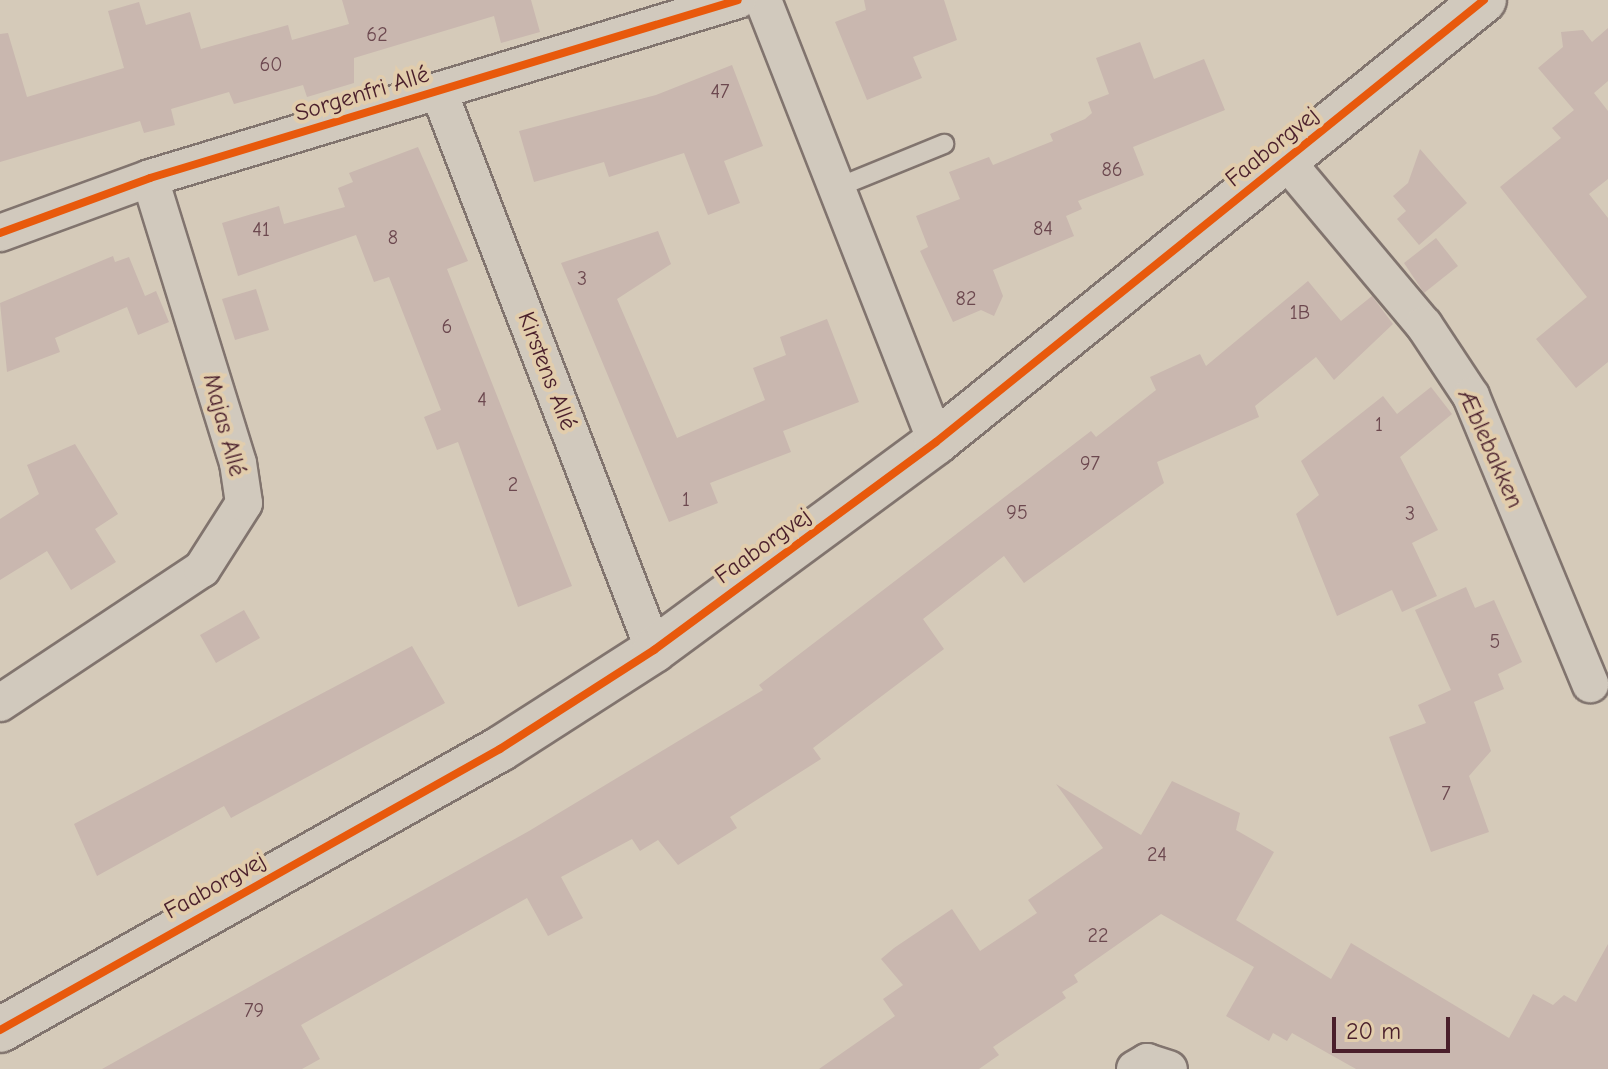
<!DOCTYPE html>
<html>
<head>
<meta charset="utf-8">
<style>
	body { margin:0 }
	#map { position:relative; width:1608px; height:1069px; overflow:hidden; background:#d5cab9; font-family:"Comic Neue",sans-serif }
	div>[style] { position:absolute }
	.building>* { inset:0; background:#c9b7af }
	.roads { filter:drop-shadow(2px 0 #81746e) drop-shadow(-2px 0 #81746e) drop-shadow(0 2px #81746e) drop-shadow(0 -2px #81746e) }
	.service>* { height:18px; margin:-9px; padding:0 9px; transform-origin:9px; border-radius:9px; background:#d1c9bd }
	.minor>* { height:36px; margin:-18px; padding:0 18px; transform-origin:18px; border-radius:18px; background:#d1c9bd }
	.secondary>* { height:44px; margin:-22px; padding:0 22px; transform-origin:22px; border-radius:22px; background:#d1c9bd }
	.cycleway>* { height:8px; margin:-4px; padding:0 4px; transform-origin:4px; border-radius:4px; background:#e8590c }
	span { translate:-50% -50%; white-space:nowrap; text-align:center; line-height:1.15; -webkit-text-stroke:8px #e2cdac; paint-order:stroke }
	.number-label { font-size:20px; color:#6c484f }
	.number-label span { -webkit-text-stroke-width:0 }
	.street-label { font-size:24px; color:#4a1f2b }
	.scale { position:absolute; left:1332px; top:1017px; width:118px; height:36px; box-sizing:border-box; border:4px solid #4a1f2b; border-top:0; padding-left:10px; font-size:24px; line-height:28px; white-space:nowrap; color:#4a1f2b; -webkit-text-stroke:6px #e2cdac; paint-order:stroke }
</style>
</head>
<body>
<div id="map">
	<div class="building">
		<i style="clip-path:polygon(342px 0,531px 0,540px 32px,501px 43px,494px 16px,354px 58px,354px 83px,307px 97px,303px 85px,234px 104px,229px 92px,171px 109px,175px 125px,144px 133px,140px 121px,0 162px,0 34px,8px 33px,27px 97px,124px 68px,108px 11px,139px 2px,146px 25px,190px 12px,201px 49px,288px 25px,292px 40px,349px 24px)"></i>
		<i style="clip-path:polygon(864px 0,944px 0,957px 40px,913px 57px,922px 78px,867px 100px,835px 22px,866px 10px)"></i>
		<i style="clip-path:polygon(1608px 28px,1608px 81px,1594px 93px,1608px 111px,1608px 179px,1589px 194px,1608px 218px,1608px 362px,1576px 388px,1536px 339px,1587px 297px,1500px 187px,1561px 138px,1552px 128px,1574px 110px,1538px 68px,1563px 47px,1561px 32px,1583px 30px,1592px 42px)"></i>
		<i style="clip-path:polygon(1140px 42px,1154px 79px,1204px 59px,1225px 110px,1133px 147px,1144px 175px,1078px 201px,1082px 209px,1066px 216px,1074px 236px,993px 270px,1003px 296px,994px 316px,981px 310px,953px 322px,920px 251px,928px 247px,916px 216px,960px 199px,949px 172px,989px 157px,993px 165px,1053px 141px,1050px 134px,1085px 119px,1092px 113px,1088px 102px,1109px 94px,1096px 58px)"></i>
		<i style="clip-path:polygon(732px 65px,763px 146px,724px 161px,740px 203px,708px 215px,684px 153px,609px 177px,604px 162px,534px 182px,519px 131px,656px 95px)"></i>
		<i style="clip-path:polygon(418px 147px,468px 261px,447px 269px,572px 586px,518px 607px,458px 442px,437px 450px,424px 417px,441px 410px,389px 277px,374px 282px,356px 235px,238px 276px,222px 223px,279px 206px,284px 224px,345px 207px,338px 188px,353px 182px,349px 173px)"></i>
		<i style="clip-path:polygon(1420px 149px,1467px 203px,1419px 245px,1397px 219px,1406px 211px,1393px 196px,1408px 183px)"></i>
		<i style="clip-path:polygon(658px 231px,671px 264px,617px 299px,677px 438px,765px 400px,753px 368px,786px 355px,780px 337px,827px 319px,859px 402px,783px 431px,791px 452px,710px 483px,718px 503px,669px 522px,561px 263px)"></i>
		<i style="clip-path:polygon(1436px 238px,1458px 266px,1424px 293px,1404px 263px)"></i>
		<i style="clip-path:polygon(113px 256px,115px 262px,129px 257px,145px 296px,156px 291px,169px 322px,138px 335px,127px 307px,55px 338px,60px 352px,7px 372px,0 303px)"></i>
		<i style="clip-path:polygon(1308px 281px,1341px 321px,1372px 296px,1393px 324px,1334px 380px,1316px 357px,1255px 406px,1259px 417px,1157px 462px,1164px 483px,1024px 583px,1004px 556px,923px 619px,944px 649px,813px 748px,821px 759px,730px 817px,737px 828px,678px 865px,658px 840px,640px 851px,632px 839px,561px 877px,583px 918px,548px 936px,527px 898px,301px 1025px,320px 1059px,302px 1069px,102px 1069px,529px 831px,763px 690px,759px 685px,1091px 431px,1096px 437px,1156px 390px,1150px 377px,1200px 354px,1206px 366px)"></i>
		<i style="clip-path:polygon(256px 289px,269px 330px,235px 340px,222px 299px)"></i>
		<i style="clip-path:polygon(1431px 387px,1452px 414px,1400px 457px,1438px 530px,1412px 543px,1437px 596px,1402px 612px,1392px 590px,1337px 616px,1296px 514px,1319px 495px,1301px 461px,1383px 396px,1397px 414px)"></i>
		<i style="clip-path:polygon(75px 444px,118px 514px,95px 529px,116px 562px,71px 590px,47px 551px,0 580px,0 519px,39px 494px,27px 465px)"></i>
		<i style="clip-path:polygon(1466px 587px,1475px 608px,1494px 600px,1522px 662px,1498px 674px,1504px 689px,1474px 702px,1491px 751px,1469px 776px,1489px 832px,1431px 852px,1389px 737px,1426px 723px,1418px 705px,1451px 690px,1415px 610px)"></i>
		<i style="clip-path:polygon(244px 610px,260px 638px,216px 663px,200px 635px)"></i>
		<i style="clip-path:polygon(412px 646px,445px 703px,231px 818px,224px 806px,97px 876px,74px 824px)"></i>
		<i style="clip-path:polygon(1172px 781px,1240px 813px,1236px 830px,1274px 852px,1236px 920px,1331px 979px,1351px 943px,1509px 1038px,1533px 994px,1553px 1005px,1564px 995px,1576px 1002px,1608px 944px,1608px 1069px,1356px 1069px,1292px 1033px,1287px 1041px,1273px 1033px,1269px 1041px,1226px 1016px,1254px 967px,1161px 914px,1074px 975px,1078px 982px,1062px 992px,1066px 998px,993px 1047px,999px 1055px,979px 1069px,819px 1069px,895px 1016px,883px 999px,903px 985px,881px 959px,894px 948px,952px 909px,980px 951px,1037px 913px,1028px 900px,1103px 848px,1056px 784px,1141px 835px)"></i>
	</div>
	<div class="roads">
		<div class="service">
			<i style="left:836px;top:188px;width:117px;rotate:-22.2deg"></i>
		</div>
		<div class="minor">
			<i style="left:763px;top:0;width:475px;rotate:68.6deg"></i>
			<i style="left:439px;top:92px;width:598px;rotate:68.93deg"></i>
			<i style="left:1287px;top:162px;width:213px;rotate:50deg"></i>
			<i style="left:1424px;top:325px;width:85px;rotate:56.5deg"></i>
			<i style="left:1471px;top:396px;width:312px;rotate:67.5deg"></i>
			<i style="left:0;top:233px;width:160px;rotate:-20.1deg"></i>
			<i style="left:150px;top:178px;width:614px;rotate:-16.84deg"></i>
			<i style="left:0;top:703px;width:242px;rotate:-33.6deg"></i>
			<i style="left:202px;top:569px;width:78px;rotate:-57.5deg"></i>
			<i style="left:244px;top:503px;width:40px;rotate:-98.5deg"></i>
			<i style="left:238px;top:463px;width:298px;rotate:-107.2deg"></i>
			<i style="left:1135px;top:1069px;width:14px;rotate:-30deg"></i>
			<i style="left:1147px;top:1062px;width:23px;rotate:18deg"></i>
		</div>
		<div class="secondary">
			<i style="left:0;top:1030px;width:574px;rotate:-29.34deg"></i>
			<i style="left:500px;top:749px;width:183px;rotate:-32.7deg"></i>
			<i style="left:654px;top:650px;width:350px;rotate:-36.4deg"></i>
			<i style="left:936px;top:442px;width:704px;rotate:-38.89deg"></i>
		</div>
	</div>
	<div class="cycleway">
		<i style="left:0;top:233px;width:160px;rotate:-20.1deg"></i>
		<i style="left:150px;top:178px;width:614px;rotate:-16.84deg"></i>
		<i style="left:0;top:1030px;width:574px;rotate:-29.34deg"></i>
		<i style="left:500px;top:749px;width:183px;rotate:-32.7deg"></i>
		<i style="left:654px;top:650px;width:350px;rotate:-36.4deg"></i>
		<i style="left:936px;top:442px;width:704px;rotate:-38.89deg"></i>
	</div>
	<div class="number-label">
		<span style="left:377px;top:34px">62</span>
		<span style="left:271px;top:64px">60</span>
		<span style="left:720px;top:91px">47</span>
		<span style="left:1112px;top:169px">86</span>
		<span style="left:1043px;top:228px">84</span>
		<span style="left:261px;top:229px">41</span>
		<span style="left:393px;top:237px">8</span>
		<span style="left:582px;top:278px">3</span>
		<span style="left:966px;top:298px">82</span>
		<span style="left:1300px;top:312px">1B</span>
		<span style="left:447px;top:326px">6</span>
		<span style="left:482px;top:399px">4</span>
		<span style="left:1379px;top:424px">1</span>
		<span style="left:1090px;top:463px">97</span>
		<span style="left:513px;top:484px">2</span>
		<span style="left:686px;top:499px">1</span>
		<span style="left:1017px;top:512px">95</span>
		<span style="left:1410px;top:513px">3</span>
		<span style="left:1495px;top:641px">5</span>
		<span style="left:1446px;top:793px">7</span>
		<span style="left:1157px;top:854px">24</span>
		<span style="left:1098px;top:935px">22</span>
		<span style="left:254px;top:1010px">79</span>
	</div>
	<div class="street-label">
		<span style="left:362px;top:94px;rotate:-17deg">Sorgenfri Allé</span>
		<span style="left:1272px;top:147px;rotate:-39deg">Faaborgvej</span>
		<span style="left:547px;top:371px;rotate:69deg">Kirstens Allé</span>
		<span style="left:224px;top:425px;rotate:75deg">Majas Allé</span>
		<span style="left:1490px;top:448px;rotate:66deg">Æblebakken</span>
		<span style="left:763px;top:546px;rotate:-36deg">Faaborgvej</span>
		<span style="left:215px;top:886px;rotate:-29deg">Faaborgvej</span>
	</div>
	<div class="scale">20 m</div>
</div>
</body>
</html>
